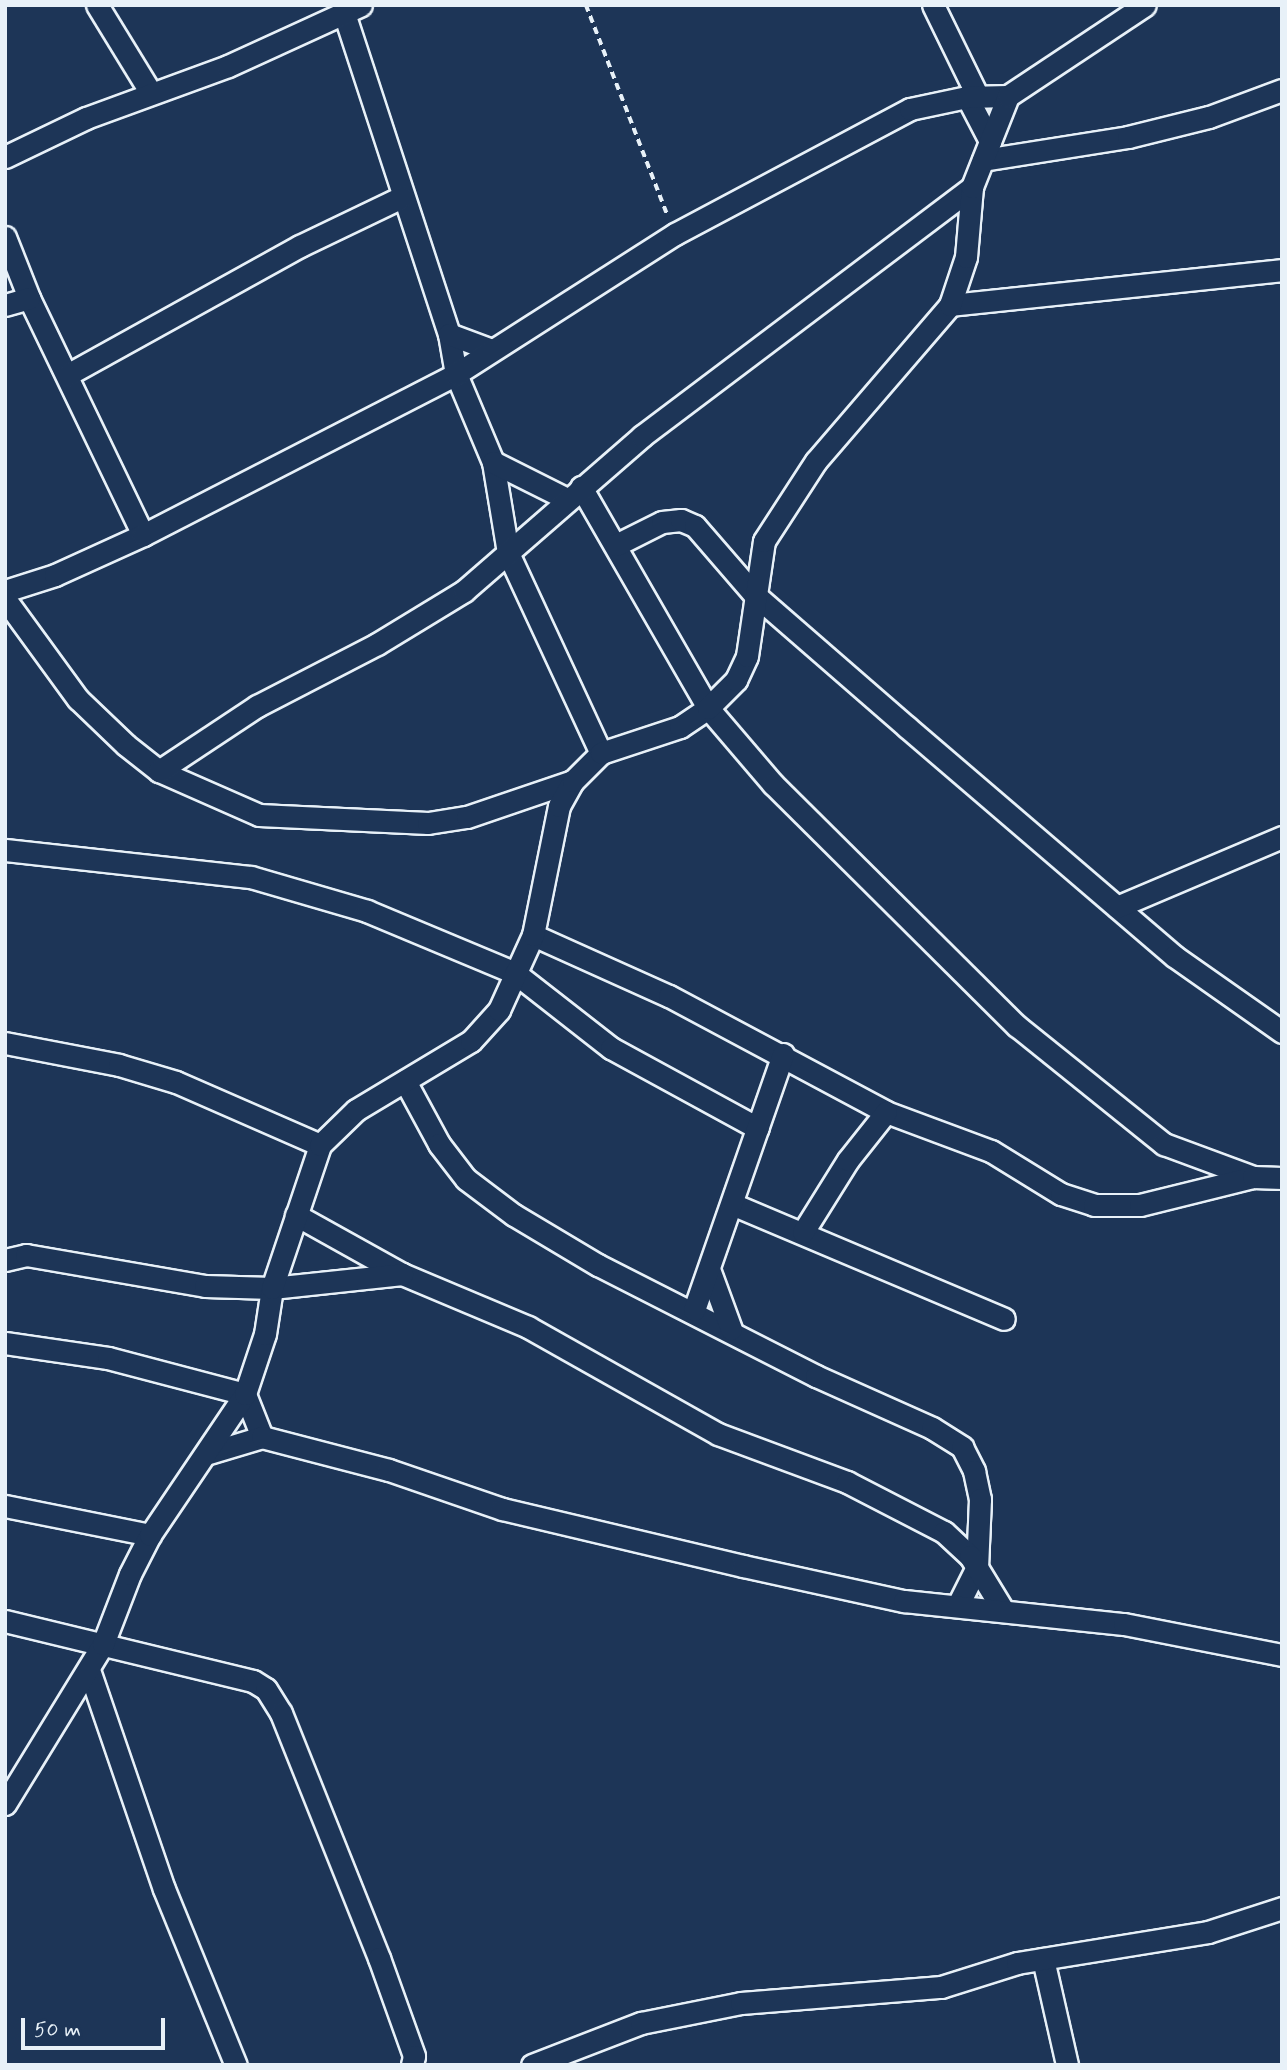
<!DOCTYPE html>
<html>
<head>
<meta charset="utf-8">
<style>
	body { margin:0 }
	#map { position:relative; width:1287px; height:2070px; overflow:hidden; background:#1d3557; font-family:Mynerve,sans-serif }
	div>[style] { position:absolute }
	.path>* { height:3.5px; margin-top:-1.75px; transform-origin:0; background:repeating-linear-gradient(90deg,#e8f1f8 0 7px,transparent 0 12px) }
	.roads { filter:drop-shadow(2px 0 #e8f1f8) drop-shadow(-2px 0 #e8f1f8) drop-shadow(0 2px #e8f1f8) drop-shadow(0 -2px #e8f1f8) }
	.street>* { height:21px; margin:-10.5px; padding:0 10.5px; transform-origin:10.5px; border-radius:10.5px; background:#1d3557 }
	span { translate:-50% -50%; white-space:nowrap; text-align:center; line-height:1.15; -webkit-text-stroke:5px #1d3557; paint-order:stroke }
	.frame { position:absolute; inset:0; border:7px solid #e8f1f8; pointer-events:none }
	.scale { position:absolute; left:21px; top:2018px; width:144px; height:32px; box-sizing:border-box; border:4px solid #e8f1f8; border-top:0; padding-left:9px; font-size:21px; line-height:24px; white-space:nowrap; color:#e8f1f8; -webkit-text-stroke:5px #1d3557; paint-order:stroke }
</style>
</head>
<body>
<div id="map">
	<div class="path">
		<i style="left:586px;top:5px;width:226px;rotate:68.8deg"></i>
	</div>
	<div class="roads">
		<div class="street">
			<i style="left:97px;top:5px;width:103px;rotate:58.5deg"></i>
			<i style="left:933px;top:5px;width:100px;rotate:63.9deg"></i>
			<i style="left:344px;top:13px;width:338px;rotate:71.9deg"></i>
			<i style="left:449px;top:334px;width:41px;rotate:80.1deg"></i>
			<i style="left:456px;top:374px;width:95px;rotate:67.2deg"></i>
			<i style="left:493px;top:462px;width:92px;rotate:80.6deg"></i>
			<i style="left:508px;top:553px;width:221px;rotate:65.1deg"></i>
			<i style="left:967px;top:97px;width:50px;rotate:62.4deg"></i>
			<i style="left:5px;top:157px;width:90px;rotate:-25.7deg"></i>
			<i style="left:86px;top:118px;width:151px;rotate:-20.1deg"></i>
			<i style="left:228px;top:66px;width:146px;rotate:-24.6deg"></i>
			<i style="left:983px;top:160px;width:147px;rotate:-9deg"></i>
			<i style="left:1128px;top:137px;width:83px;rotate:-13.9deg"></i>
			<i style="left:1209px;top:117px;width:78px;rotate:-20.3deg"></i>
			<i style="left:5px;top:237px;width:66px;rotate:68.5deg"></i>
			<i style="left:29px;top:298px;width:263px;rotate:64.3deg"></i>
			<i style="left:5px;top:305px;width:25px;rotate:-16deg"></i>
			<i style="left:950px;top:305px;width:334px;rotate:-6deg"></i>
			<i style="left:449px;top:334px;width:43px;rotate:20.6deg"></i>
			<i style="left:67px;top:375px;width:266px;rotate:-29deg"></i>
			<i style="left:300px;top:246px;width:113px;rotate:-25.7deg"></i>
			<i style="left:493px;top:462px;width:83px;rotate:26.6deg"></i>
			<i style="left:581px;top:487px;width:255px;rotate:60.1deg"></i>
			<i style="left:708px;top:708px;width:100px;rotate:49.5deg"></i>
			<i style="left:773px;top:784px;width:344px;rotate:44.8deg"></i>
			<i style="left:1017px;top:1026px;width:189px;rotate:38.8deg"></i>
			<i style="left:1164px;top:1144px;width:95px;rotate:20.3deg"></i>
			<i style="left:616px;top:545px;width:51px;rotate:-26.6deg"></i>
			<i style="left:662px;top:522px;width:19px;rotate:-6deg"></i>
			<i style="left:681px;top:520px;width:15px;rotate:23deg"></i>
			<i style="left:695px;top:526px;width:90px;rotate:49.1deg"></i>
			<i style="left:754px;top:594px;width:203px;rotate:41deg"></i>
			<i style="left:907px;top:727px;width:352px;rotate:40.6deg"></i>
			<i style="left:1174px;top:956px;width:132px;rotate:35.1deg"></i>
			<i style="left:5px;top:591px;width:52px;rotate:-17.7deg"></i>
			<i style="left:55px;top:575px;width:97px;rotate:-24.4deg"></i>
			<i style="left:143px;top:535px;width:352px;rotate:-27.2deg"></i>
			<i style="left:456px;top:374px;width:260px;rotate:-32.6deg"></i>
			<i style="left:675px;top:234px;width:266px;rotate:-28deg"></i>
			<i style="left:910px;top:109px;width:58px;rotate:-11.9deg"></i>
			<i style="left:967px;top:97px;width:41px;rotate:-1.4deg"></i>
			<i style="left:5px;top:599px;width:124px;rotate:53.9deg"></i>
			<i style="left:78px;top:699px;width:66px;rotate:43.8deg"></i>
			<i style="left:126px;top:745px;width:42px;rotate:38.2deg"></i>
			<i style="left:159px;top:771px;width:109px;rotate:23.7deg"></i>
			<i style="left:259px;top:815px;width:169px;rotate:2.7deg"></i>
			<i style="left:428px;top:823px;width:39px;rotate:-9deg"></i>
			<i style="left:467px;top:817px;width:112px;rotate:-18.8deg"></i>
			<i style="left:159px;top:771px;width:118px;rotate:-33.6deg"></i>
			<i style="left:257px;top:706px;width:135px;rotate:-27.3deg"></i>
			<i style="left:377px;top:644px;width:102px;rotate:-31.3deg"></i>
			<i style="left:464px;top:591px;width:236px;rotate:-41deg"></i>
			<i style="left:642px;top:436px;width:413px;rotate:-37deg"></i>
			<i style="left:5px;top:850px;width:247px;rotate:6.3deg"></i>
			<i style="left:251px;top:877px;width:121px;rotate:16.3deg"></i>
			<i style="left:367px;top:911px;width:160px;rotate:22.7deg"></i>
			<i style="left:515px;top:973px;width:122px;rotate:38deg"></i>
			<i style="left:611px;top:1048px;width:167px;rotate:28.6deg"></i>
			<i style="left:1117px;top:907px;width:179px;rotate:-23deg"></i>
			<i style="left:533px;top:935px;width:149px;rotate:24.2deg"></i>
			<i style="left:669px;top:996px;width:246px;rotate:28.1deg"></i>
			<i style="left:886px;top:1112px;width:112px;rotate:20.4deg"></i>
			<i style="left:991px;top:1151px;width:82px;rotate:31.6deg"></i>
			<i style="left:1061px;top:1194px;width:35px;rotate:18deg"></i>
			<i style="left:1094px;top:1205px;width:46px"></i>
			<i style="left:1140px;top:1205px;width:116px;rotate:-13.9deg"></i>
			<i style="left:1253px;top:1177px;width:29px;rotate:2deg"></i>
			<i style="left:5px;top:1043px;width:116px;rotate:10.9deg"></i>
			<i style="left:119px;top:1065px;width:59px;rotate:16.6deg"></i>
			<i style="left:176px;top:1082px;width:157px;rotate:23.6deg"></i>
			<i style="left:405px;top:1081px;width:72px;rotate:61.6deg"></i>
			<i style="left:439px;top:1144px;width:44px;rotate:52.4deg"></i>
			<i style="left:466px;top:1179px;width:60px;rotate:36.9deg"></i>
			<i style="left:514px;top:1215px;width:98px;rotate:30.8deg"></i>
			<i style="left:598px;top:1265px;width:245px;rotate:27deg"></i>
			<i style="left:816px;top:1376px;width:127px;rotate:24.1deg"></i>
			<i style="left:932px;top:1428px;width:36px;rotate:32deg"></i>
			<i style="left:962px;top:1447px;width:27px;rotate:63deg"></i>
			<i style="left:974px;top:1471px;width:29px;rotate:78deg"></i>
			<i style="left:980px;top:1499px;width:68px;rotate:92.5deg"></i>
			<i style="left:977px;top:1567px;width:42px;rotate:116.6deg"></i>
			<i style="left:732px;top:1204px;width:295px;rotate:22.9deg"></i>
			<i style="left:296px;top:1215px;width:121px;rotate:29.1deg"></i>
			<i style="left:402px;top:1274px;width:137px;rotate:22.8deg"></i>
			<i style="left:528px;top:1327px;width:218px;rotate:29.4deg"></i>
			<i style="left:718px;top:1434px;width:138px;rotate:20.4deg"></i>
			<i style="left:847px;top:1482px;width:109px;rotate:27.3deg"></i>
			<i style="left:944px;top:1532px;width:35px;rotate:43deg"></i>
			<i style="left:970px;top:1556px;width:63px;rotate:58.6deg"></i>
			<i style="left:803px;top:1232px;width:85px;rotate:-58deg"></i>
			<i style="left:848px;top:1160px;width:61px;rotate:-51.6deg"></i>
			<i style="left:5px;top:1260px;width:22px;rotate:-13deg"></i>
			<i style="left:26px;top:1255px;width:182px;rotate:9.8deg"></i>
			<i style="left:205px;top:1286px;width:67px;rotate:1.7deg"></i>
			<i style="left:272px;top:1288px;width:131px;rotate:-6.1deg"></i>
			<i style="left:709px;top:1269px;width:64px;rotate:69.9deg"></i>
			<i style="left:694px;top:1310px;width:271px;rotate:-70.8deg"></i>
			<i style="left:5px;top:1343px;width:104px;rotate:8.3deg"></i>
			<i style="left:108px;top:1358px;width:142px;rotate:14.7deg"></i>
			<i style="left:245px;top:1394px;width:46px;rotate:68.4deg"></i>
			<i style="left:209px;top:1453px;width:55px;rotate:-16.8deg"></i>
			<i style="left:262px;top:1437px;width:131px;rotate:14.6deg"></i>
			<i style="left:389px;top:1470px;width:120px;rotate:19deg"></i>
			<i style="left:502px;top:1509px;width:248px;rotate:13.3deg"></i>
			<i style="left:743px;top:1566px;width:165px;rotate:12.3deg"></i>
			<i style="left:904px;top:1601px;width:221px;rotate:6deg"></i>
			<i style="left:1124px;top:1624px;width:161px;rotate:11.1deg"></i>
			<i style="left:5px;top:1506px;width:148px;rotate:11.3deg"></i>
			<i style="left:5px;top:1621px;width:255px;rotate:13.6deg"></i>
			<i style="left:253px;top:1681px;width:15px;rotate:32deg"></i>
			<i style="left:266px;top:1689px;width:28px;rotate:58deg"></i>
			<i style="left:281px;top:1713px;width:264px;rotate:68.2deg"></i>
			<i style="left:379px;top:1958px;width:104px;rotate:70.3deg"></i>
			<i style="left:414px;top:2056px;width:9px;rotate:103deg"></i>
			<i style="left:89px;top:1670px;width:231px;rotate:71.1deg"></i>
			<i style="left:164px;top:1889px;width:190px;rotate:67.8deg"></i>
			<i style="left:5px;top:1804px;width:188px;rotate:-58.5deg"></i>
			<i style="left:103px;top:1644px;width:75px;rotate:-68.9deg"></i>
			<i style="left:130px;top:1574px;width:44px;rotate:-62.9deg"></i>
			<i style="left:150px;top:1535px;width:170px;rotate:-56deg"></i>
			<i style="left:245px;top:1394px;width:63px;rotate:-71.6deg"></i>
			<i style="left:265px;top:1334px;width:47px;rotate:-81.3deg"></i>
			<i style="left:272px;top:1288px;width:151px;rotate:-71.4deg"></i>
			<i style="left:320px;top:1145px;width:50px;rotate:-44.2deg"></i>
			<i style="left:356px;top:1110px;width:134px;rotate:-31deg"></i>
			<i style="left:471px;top:1041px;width:42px;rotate:-47.9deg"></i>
			<i style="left:499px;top:1010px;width:82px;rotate:-65.6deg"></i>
			<i style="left:533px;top:935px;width:132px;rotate:-78.6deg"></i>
			<i style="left:559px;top:806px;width:29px;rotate:-61deg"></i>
			<i style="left:573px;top:781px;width:40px;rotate:-45deg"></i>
			<i style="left:601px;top:753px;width:83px;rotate:-18.2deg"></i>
			<i style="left:680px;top:727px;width:34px;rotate:-34deg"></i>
			<i style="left:708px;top:708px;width:40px;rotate:-45deg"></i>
			<i style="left:736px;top:680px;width:26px;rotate:-65deg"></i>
			<i style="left:747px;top:656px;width:116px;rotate:-81.6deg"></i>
			<i style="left:764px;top:541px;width:95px;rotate:-57deg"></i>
			<i style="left:816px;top:461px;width:206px;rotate:-49.3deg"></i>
			<i style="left:950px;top:305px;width:51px;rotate:-71.6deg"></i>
			<i style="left:966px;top:257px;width:70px;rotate:-85.1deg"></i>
			<i style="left:972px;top:187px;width:98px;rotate:-68.4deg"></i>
			<i style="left:1008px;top:96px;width:164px;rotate:-33.6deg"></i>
			<i style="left:1043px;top:1959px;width:109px;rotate:77.2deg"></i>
			<i style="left:532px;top:2065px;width:117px;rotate:-21.1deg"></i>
			<i style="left:641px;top:2023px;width:102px;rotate:-11.3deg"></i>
			<i style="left:741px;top:2003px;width:201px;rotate:-4.6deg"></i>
			<i style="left:941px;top:1987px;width:80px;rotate:-17.5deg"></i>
			<i style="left:1017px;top:1963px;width:193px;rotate:-9.2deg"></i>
			<i style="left:1208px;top:1932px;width:78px;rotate:-18deg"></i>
		</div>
	</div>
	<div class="frame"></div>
	<div class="scale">50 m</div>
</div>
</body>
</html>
